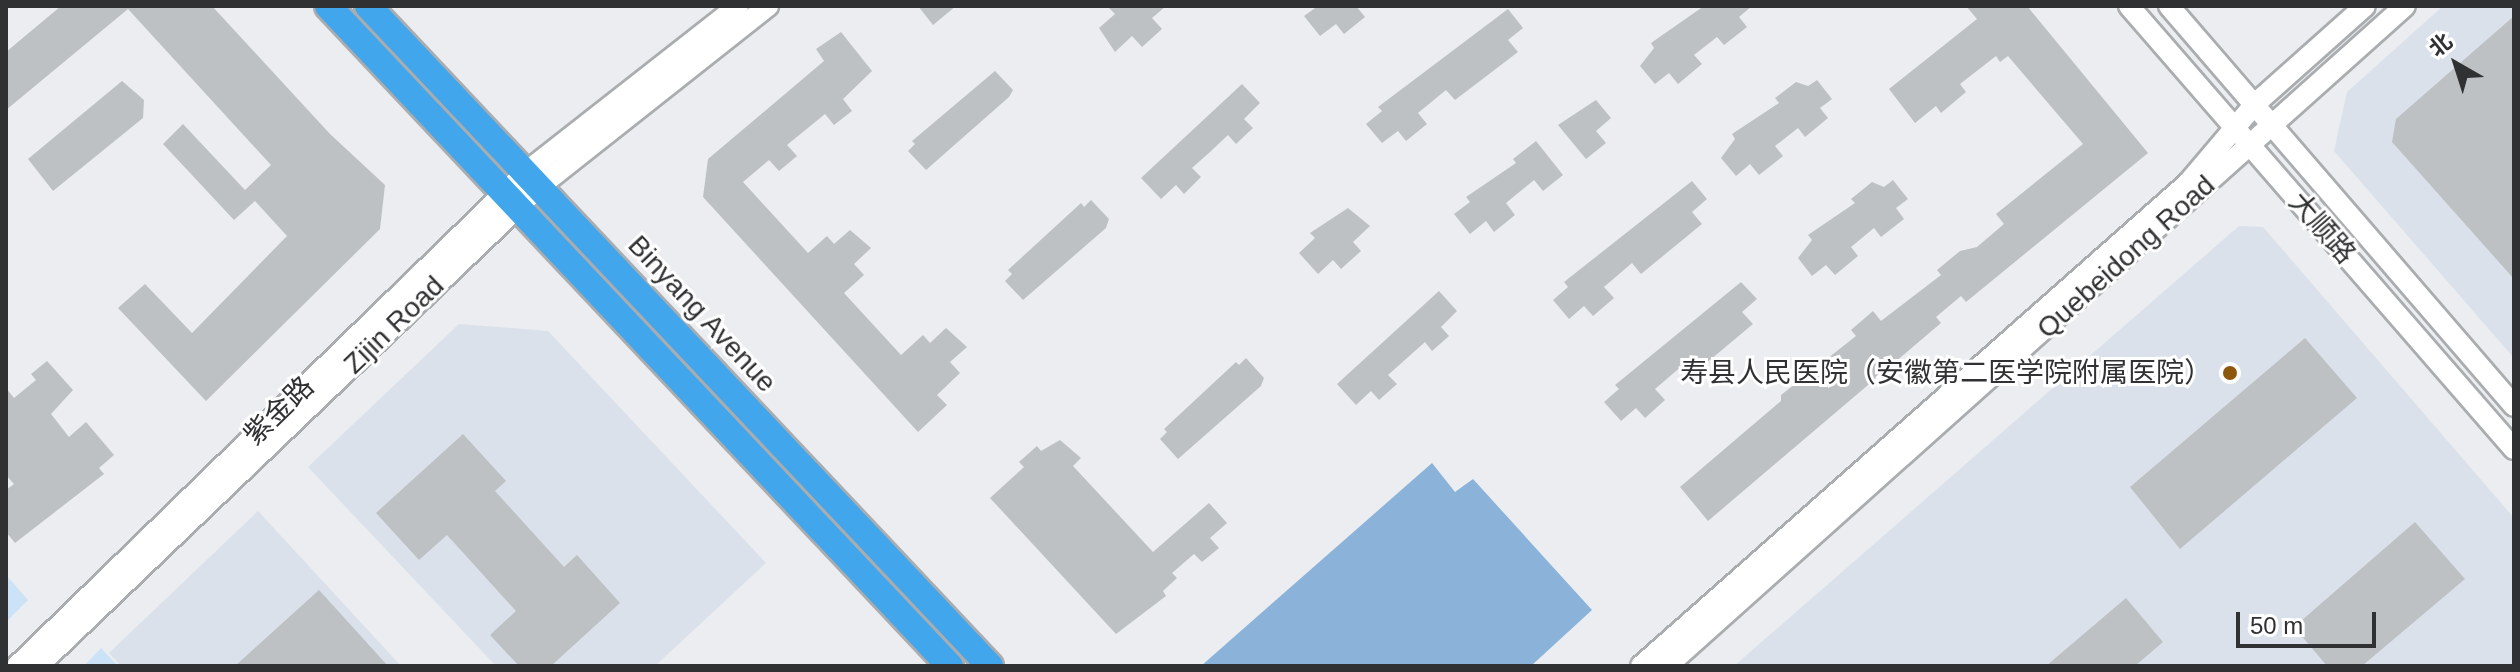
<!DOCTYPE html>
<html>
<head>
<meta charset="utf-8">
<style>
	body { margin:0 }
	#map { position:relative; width:2520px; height:672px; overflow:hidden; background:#ebedf0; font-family:Helvetica,"Noto Sans SC",sans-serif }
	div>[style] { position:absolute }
	.built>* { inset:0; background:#dae1ea }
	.green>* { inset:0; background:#cce2f7 }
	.water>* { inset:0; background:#8bb3d9 }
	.building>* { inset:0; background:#bec1c3 }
	.roads { filter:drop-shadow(2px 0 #aaadaf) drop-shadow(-2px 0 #aaadaf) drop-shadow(0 2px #aaadaf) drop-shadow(0 -2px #aaadaf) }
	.tertiary>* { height:20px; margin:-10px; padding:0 10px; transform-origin:10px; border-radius:10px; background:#fff }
	.trunk>* { height:26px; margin:-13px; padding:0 13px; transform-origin:13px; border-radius:13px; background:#42a6ec }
	.dots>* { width:22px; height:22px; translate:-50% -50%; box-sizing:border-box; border:4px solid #fff; border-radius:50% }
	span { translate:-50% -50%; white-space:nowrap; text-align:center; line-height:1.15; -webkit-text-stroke:6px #fff; paint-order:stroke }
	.street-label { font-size:28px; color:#303132 }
	.poi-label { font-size:28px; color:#303132 }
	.right { translate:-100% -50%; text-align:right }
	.frame { position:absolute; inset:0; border:8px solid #303132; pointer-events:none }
	.north { position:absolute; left:2416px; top:24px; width:80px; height:80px; -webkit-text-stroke:6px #fff; paint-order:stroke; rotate:321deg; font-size:22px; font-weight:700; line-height:32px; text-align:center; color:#303132 }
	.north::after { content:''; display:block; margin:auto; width:28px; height:36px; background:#303132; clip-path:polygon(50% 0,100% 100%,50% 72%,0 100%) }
	.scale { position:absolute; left:2236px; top:612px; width:140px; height:36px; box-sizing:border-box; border:4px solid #303132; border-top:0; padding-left:10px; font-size:24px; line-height:28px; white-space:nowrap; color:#303132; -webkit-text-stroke:6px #fff; paint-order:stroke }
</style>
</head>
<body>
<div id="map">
	<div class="built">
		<i style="clip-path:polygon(2443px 6px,2514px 6px,2514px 358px,2334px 151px,2347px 92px)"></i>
		<i style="clip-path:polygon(2239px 226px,2263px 227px,2514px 518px,2514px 666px,1734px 666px)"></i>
		<i style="clip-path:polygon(459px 324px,548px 331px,766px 563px,655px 666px,496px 666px,308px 467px)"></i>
		<i style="clip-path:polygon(258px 511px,401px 666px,121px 666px,109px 653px)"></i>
	</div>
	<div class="green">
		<i style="clip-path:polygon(6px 575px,28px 600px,6px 622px)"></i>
		<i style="clip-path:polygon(101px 648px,118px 666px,84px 666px)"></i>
	</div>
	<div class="water">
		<i style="clip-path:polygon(1432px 463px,1455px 492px,1473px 479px,1592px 610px,1531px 666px,1201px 666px)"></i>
	</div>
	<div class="building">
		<i style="clip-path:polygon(61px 6px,212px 6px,330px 134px,385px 185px,380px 229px,206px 401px,118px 308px,145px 284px,192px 333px,287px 236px,255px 201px,234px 220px,163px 144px,183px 124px,245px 190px,271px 165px,128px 9px,6px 110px,6px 52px)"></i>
		<i style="clip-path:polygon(918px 6px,956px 6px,933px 25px)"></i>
		<i style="clip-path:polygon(1107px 6px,1166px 6px,1152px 18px,1162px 29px,1142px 47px,1132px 36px,1115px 52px,1099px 28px,1115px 14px)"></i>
		<i style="clip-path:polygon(1318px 6px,1356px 6px,1365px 17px,1344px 34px,1336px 24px,1320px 36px,1304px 16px)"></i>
		<i style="clip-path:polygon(1704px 6px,1752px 6px,1739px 17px,1747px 27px,1724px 45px,1717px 37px,1694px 55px,1702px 64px,1678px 84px,1669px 73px,1655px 84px,1640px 66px,1654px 48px,1651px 43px)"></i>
		<i style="clip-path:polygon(1966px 6px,2027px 6px,2148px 153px,1966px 302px,1961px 296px,1936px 317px,1941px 323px,1708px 521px,1680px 487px,1781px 401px,1781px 395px,1856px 336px,1851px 330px,1873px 311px,1881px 321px,1941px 275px,1937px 270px,1960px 251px,1977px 247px,2004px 224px,1996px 214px,2083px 144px,2008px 56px,2000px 62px,1996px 56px,1960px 84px,1966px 92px,1941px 113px,1936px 106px,1915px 123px,1889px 89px,1977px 19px)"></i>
		<i style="clip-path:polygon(1508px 9px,1523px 28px,1508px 40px,1518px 52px,1455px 100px,1446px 90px,1418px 113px,1427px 124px,1406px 141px,1398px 131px,1382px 143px,1366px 124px,1382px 111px,1378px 107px)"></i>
		<i style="clip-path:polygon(2514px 16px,2514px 279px,2392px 142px,2396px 119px)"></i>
		<i style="clip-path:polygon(841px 32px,872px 71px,843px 99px,852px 111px,834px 125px,825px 114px,787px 145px,797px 156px,779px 171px,769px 160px,743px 182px,808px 253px,827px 236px,834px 244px,850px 230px,871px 248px,854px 264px,864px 275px,844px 293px,901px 355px,923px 335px,930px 343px,946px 328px,967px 347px,950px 362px,960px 373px,937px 395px,947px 405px,918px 432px,703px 197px,708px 159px,824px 61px,816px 49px)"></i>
		<i style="clip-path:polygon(995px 71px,1013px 90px,1009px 97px,926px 170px,908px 151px,915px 144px,912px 141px)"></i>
		<i style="clip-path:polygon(1817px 80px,1832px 99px,1820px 108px,1828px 118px,1805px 137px,1798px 128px,1775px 146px,1783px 156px,1759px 175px,1750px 164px,1736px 176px,1721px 158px,1735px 139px,1732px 134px,1779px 103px,1775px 98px,1796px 82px,1808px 86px)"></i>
		<i style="clip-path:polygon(122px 81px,144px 100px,143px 118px,53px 191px,28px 159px)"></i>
		<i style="clip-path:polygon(1242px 84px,1260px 103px,1244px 119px,1253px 128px,1236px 144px,1228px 135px,1210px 152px,1192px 168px,1201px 177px,1184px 194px,1176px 185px,1161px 199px,1141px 178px)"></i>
		<i style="clip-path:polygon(1596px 100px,1611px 118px,1596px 131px,1606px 143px,1586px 159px,1558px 125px)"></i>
		<i style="clip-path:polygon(1536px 141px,1563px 175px,1543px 191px,1534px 180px,1506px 203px,1515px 215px,1494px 232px,1486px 221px,1470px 234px,1454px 214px,1470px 202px,1466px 197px,1516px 163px,1513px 159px)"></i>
		<i style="clip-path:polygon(1893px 180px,1908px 199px,1896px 208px,1904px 219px,1881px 237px,1874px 228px,1851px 247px,1858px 256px,1835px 275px,1826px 265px,1812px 276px,1798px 258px,1812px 240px,1808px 235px,1855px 203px,1851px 199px,1872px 182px,1884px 187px)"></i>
		<i style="clip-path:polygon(1692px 181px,1707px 199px,1692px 212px,1702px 224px,1641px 274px,1632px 263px,1604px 287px,1614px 298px,1593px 316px,1584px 306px,1569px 319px,1553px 300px,1568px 287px,1564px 282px)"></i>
		<i style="clip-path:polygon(1091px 200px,1109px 219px,1106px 228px,1023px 300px,1005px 281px,1012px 274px,1008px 270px,1081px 203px,1084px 207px)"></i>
		<i style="clip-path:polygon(1348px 208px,1370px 226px,1353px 242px,1361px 251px,1341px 269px,1333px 260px,1318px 274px,1299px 253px,1315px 238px,1310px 233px)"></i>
		<i style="clip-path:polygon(1741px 282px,1757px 299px,1742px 312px,1753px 324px,1692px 375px,1683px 365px,1655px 389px,1665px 400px,1645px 418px,1636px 408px,1621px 421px,1604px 402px,1619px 389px,1615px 385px)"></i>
		<i style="clip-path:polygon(1439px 291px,1457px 311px,1441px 327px,1449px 336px,1432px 351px,1425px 342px,1388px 375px,1397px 384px,1379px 400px,1371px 391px,1356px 405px,1337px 384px)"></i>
		<i style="clip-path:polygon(2305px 338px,2357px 398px,2180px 549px,2130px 487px)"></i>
		<i style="clip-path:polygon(1246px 358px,1264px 378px,1261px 386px,1178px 459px,1160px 439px,1167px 432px,1164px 429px,1236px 362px,1239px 365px)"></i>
		<i style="clip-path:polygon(47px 361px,73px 390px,51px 414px,69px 437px,86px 422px,114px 455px,99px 468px,104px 474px,15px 543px,6px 532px,6px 490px,14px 484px,6px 475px,6px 388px,14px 398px,36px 380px,31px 374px)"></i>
		<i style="clip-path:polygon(463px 434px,506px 481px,495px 491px,564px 567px,577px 555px,620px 603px,551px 666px,519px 666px,490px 635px,516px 611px,447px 535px,419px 560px,376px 513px)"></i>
		<i style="clip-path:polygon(1060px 440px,1081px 458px,1073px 466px,1153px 552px,1209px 503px,1227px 523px,1210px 538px,1219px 548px,1202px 562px,1194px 554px,1172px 573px,1177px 578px,1163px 591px,1166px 596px,1116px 634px,990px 498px,1024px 467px,1019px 462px,1037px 446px,1041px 451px)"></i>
		<i style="clip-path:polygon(2415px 522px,2465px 579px,2362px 666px,2327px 666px,2294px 627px)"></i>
		<i style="clip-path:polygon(319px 590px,388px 666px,235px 666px)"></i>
		<i style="clip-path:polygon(2126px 598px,2163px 642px,2135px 666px,2046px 666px)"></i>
	</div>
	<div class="roads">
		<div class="tertiary">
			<i style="left:2129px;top:6px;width:587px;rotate:49.01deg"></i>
			<i style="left:2169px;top:6px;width:528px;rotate:49.22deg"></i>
			<i style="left:17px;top:666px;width:708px;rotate:-44.14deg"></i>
			<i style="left:525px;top:173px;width:271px;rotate:-38.1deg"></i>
			<i style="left:38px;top:666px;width:693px;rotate:-43.71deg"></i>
			<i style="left:539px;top:187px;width:292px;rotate:-38.3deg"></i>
			<i style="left:1641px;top:666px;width:730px;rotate:-41.44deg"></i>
			<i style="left:2188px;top:183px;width:104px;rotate:-49.7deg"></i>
			<i style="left:2255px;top:104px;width:147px;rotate:-41.7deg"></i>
			<i style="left:1667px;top:666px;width:990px;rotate:-41.81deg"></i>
		</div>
		<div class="trunk">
			<i style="left:328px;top:6px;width:907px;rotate:46.7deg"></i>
			<i style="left:368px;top:6px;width:907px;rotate:46.7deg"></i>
		</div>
	</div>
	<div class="dots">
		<i style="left:2230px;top:373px;background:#8e580c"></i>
	</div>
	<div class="street-label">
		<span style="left:2322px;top:228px;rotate:49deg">大顺路</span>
		<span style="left:2126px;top:257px;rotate:-42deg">Quebeidong Road</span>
		<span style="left:702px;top:314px;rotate:47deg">Binyang Avenue</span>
		<span style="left:394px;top:325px;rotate:-44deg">Zijin Road</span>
		<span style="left:279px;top:411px;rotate:-44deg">紫金路</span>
	</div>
	<div class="poi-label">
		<span class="right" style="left:2212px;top:373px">寿县人民医院（安徽第二医学院附属医院）</span>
	</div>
	<div class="frame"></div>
	<div class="north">北</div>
	<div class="scale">50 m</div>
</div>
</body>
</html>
